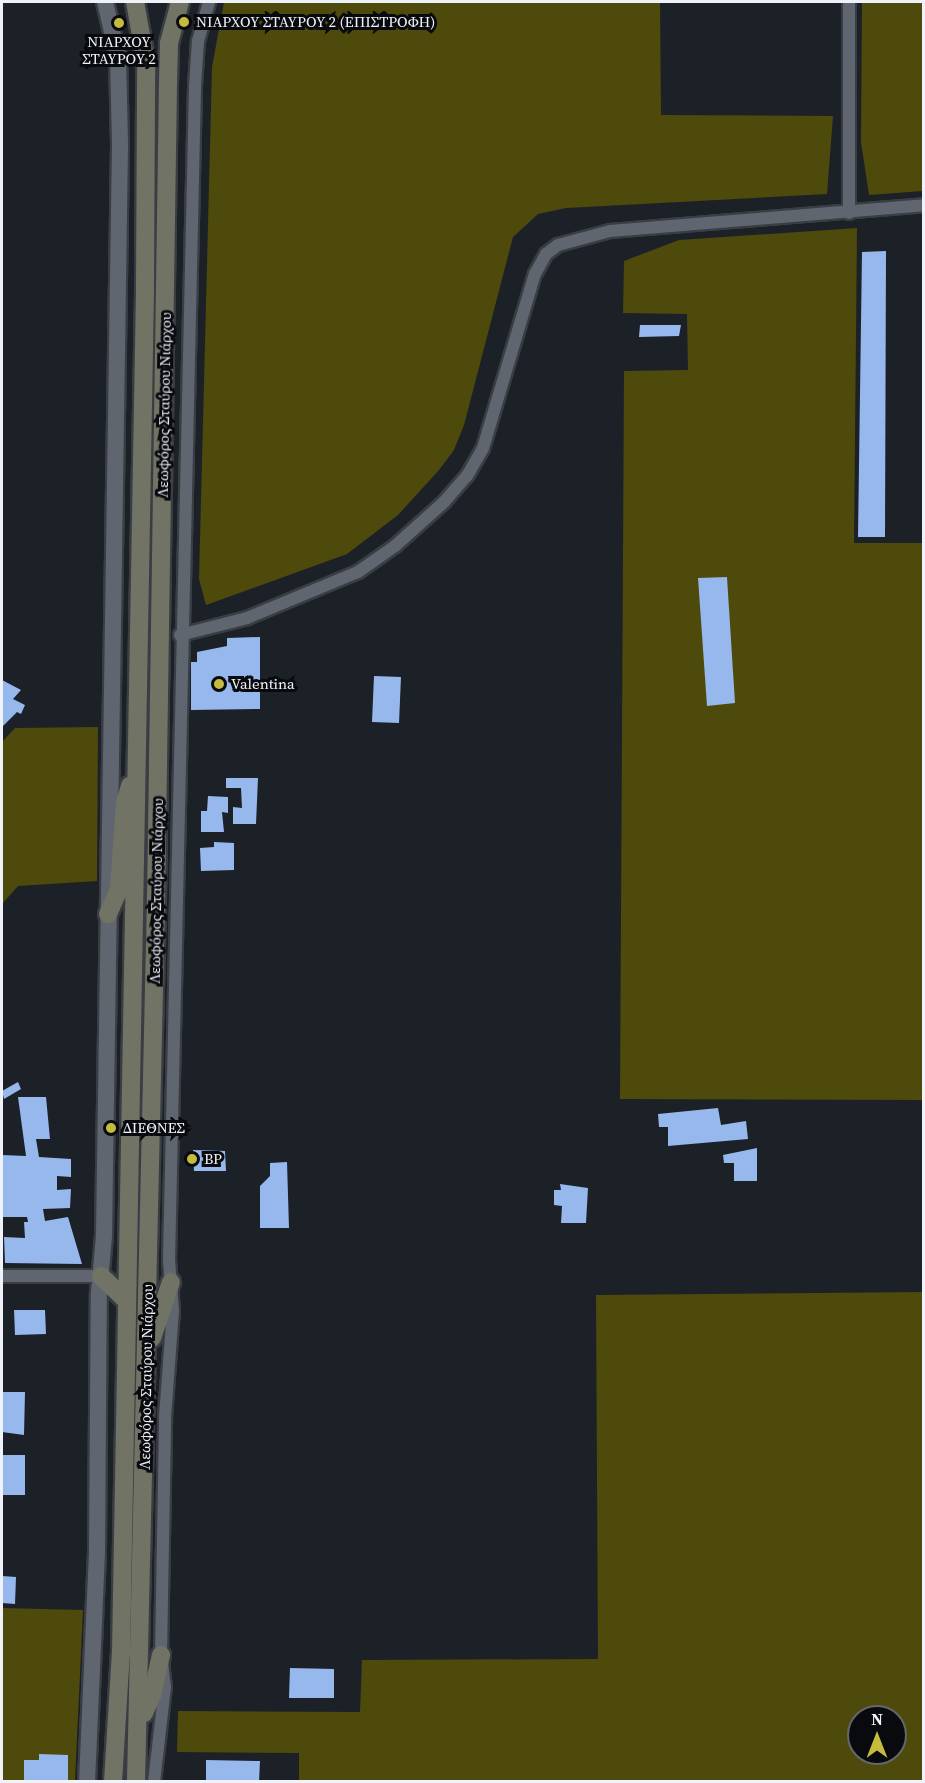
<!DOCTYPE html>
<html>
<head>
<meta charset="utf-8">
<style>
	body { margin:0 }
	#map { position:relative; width:925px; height:1783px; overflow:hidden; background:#1c2128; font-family:"Source Serif 4",serif }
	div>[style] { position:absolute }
	.green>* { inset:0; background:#4e4a0b }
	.building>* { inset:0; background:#96b8ed }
	.roads { filter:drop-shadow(2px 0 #3a3d44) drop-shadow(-2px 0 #3a3d44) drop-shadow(0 2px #3a3d44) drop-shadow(0 -2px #3a3d44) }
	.minor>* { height:12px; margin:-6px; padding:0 6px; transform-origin:6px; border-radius:6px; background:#60666f }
	.tertiary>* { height:16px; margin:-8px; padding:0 8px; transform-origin:8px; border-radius:8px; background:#60666f }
	.secondary>* { height:18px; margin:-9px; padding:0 9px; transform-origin:9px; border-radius:9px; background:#717464 }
	.dots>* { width:16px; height:16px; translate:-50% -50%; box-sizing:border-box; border:3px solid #080a0e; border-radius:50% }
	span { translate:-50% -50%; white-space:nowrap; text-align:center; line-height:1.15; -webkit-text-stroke:6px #080a0e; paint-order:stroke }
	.poi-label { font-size:15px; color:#eff2f8 }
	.left { translate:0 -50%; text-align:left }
	.street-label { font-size:15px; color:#eff2f8 }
	.frame { position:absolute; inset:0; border:3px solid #eff2f8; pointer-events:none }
	.north { position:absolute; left:847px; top:1705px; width:60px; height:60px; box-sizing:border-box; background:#080a0e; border:2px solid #64676c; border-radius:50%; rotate:0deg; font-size:16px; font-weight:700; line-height:24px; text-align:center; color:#eff2f8 }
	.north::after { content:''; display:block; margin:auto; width:21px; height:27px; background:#c5bc3d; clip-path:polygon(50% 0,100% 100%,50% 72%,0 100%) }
</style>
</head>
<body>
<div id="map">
	<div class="green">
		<i style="clip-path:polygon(224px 2px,660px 2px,661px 115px,833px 116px,827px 194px,566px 208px,538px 214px,513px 237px,464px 425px,454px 450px,439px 470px,398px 515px,347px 554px,206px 605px,199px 579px,212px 67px)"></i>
		<i style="clip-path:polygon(862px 2px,923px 2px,923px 191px,869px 195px,861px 142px)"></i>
		<i style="clip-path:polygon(857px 228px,854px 543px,923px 543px,923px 1100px,620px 1099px,624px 371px,688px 370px,687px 314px,623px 313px,624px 261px,679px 240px)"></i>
		<i style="clip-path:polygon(98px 727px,97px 881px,18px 886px,2px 904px,2px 742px,15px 728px)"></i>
		<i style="clip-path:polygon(evenodd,923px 1292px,923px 1781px,299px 1782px,299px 1753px,177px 1752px,178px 1711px,360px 1712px,362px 1660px,598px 1659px,596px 1295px,923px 1292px,859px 1717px,895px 1717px,895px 1753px,859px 1753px,859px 1717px)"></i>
		<i style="clip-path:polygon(2px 1608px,83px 1610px,75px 1781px,2px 1782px)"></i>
	</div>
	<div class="building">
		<i style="clip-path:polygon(886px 251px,885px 537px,858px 537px,862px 252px)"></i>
		<i style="clip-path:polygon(640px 325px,681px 325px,679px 336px,639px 337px)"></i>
		<i style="clip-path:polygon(727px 577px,735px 703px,707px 706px,698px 578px)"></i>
		<i style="clip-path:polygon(260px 637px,260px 709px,191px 710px,191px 662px,197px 662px,197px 652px,227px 646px,227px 638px)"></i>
		<i style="clip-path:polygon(374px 676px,401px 677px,399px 723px,372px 722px)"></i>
		<i style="clip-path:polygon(2px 680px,21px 690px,13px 699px,25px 705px,21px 714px,17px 712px,2px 727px)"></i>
		<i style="clip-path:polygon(226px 778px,258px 778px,256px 824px,233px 824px,233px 807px,242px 808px,241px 788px,226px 788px)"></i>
		<i style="clip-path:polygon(208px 796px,228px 797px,228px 813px,222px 812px,224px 832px,201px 832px,201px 811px,207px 811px)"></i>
		<i style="clip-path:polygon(214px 842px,234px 843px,234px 870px,201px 871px,200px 848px,214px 847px)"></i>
		<i style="clip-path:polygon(18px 1082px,21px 1089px,4px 1099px,2px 1091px)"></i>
		<i style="clip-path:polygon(18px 1097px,46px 1097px,50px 1139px,36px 1139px,39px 1157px,71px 1159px,71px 1177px,57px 1176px,57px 1190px,71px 1189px,70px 1208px,43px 1209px,45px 1221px,68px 1217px,82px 1264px,5px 1263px,4px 1237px,25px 1238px,24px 1222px,28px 1222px,27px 1217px,2px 1217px,2px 1155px,26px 1156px)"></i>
		<i style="clip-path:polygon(718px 1108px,721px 1125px,746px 1121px,748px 1139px,668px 1146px,668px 1127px,659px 1127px,658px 1114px)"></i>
		<i style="clip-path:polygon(757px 1148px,757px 1181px,734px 1181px,734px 1163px,724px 1163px,723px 1155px)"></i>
		<i style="clip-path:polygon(193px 1150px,225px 1151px,226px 1171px,194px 1171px)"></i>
		<i style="clip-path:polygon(287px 1162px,289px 1228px,260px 1228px,260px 1186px,270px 1176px,270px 1163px)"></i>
		<i style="clip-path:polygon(560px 1184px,588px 1188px,586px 1223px,561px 1223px,562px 1206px,554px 1205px,554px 1190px,561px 1190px)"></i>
		<i style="clip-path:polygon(14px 1310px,45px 1310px,46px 1334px,15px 1335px)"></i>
		<i style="clip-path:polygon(2px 1392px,25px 1392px,24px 1435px,2px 1432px)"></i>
		<i style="clip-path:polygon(2px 1455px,25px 1455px,25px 1495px,2px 1495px)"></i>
		<i style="clip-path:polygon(2px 1576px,16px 1577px,15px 1604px,2px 1603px)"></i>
		<i style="clip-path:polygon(290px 1668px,334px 1669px,334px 1698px,289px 1698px)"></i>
		<i style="clip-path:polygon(39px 1754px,68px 1755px,68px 1782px,24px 1782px,24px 1760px,39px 1760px)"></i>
		<i style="clip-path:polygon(206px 1760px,260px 1761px,259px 1782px,206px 1782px)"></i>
	</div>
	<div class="roads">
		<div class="minor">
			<i style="left:849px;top:213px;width:211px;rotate:-90deg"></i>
			<i style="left:180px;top:635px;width:69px;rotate:-14.2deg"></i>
			<i style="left:247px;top:618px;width:120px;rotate:-22.5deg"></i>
			<i style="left:358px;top:572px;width:45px;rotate:-35.1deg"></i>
			<i style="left:395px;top:546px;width:66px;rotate:-41.9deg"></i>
			<i style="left:444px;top:502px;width:35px;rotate:-49deg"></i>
			<i style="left:467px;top:476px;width:32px;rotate:-60deg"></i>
			<i style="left:483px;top:448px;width:182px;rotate:-73.4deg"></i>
			<i style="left:535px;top:274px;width:23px;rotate:-61deg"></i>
			<i style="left:546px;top:254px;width:15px;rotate:-37deg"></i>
			<i style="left:558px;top:245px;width:54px;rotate:-15.1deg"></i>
			<i style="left:610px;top:231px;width:315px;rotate:-4.7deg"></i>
			<i style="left:2px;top:1276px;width:99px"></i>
			<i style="left:154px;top:1782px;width:96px;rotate:-83.4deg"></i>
			<i style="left:165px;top:1687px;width:32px;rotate:-97deg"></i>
			<i style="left:161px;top:1655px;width:238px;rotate:-89deg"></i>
			<i style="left:165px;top:1417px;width:106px;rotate:-85.7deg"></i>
			<i style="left:173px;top:1311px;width:51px;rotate:-94.5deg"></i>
			<i style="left:169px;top:1260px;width:1174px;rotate:-88.73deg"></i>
			<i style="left:195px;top:86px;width:45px;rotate:-86.2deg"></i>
			<i style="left:198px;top:41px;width:41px;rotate:-74.2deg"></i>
		</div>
		<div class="tertiary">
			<i style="left:87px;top:1782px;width:229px;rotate:-87.5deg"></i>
			<i style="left:97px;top:1553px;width:260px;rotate:-89.6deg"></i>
			<i style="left:99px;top:1293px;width:57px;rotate:-85deg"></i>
			<i style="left:104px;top:1236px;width:1092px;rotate:-89.16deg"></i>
			<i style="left:120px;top:144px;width:87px;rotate:-91.3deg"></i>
			<i style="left:118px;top:57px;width:57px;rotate:-103.3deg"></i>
		</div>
		<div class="secondary">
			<i style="left:108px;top:914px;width:27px;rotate:-66deg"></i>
			<i style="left:119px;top:889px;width:86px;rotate:-86deg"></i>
			<i style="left:125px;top:803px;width:18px;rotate:-74deg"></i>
			<i style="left:101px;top:1276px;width:36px;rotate:44deg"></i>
			<i style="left:152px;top:1338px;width:59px;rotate:-71.3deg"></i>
			<i style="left:144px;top:1713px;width:20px;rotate:-66deg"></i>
			<i style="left:152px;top:1695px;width:41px;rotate:-77.3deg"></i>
			<i style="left:113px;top:1782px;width:129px;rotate:-86.5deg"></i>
			<i style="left:121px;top:1653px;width:1366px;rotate:-88.99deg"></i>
			<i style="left:145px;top:287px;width:224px;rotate:-89.7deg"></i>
			<i style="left:146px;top:63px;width:62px;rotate:-100.2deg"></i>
			<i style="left:136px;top:1782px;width:882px;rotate:-88.7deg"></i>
			<i style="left:156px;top:900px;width:816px;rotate:-89.16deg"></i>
			<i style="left:168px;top:84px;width:41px;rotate:-88.6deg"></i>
			<i style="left:169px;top:43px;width:42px;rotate:-75deg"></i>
		</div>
	</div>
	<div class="dots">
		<i style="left:184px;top:22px;background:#c5bc3d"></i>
		<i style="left:119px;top:23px;background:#c5bc3d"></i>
		<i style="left:219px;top:684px;background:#c5bc3d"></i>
		<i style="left:111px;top:1128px;background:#c5bc3d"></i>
		<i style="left:192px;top:1159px;background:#c5bc3d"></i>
	</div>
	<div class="poi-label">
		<span class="left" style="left:196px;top:22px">ΝΙΑΡΧΟΥ ΣΤΑΥΡΟΥ 2 (ΕΠΙΣΤΡΟΦΗ)</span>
		<span style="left:119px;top:50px">ΝΙΑΡΧΟΥ<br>ΣΤΑΥΡΟΥ 2</span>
		<span class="left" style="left:231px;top:684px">Valentina</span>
		<span class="left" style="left:123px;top:1128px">ΔΙΕΘΝΕΣ</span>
		<span class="left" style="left:204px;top:1159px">BP</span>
	</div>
	<div class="street-label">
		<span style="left:164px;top:405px;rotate:-89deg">Λεωφόρος Σταύρου Νιάρχου</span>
		<span style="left:156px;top:891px;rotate:-89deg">Λεωφόρος Σταύρου Νιάρχου</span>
		<span style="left:146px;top:1377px;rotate:-89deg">Λεωφόρος Σταύρου Νιάρχου</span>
	</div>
	<div class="frame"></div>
	<div class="north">N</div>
</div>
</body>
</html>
